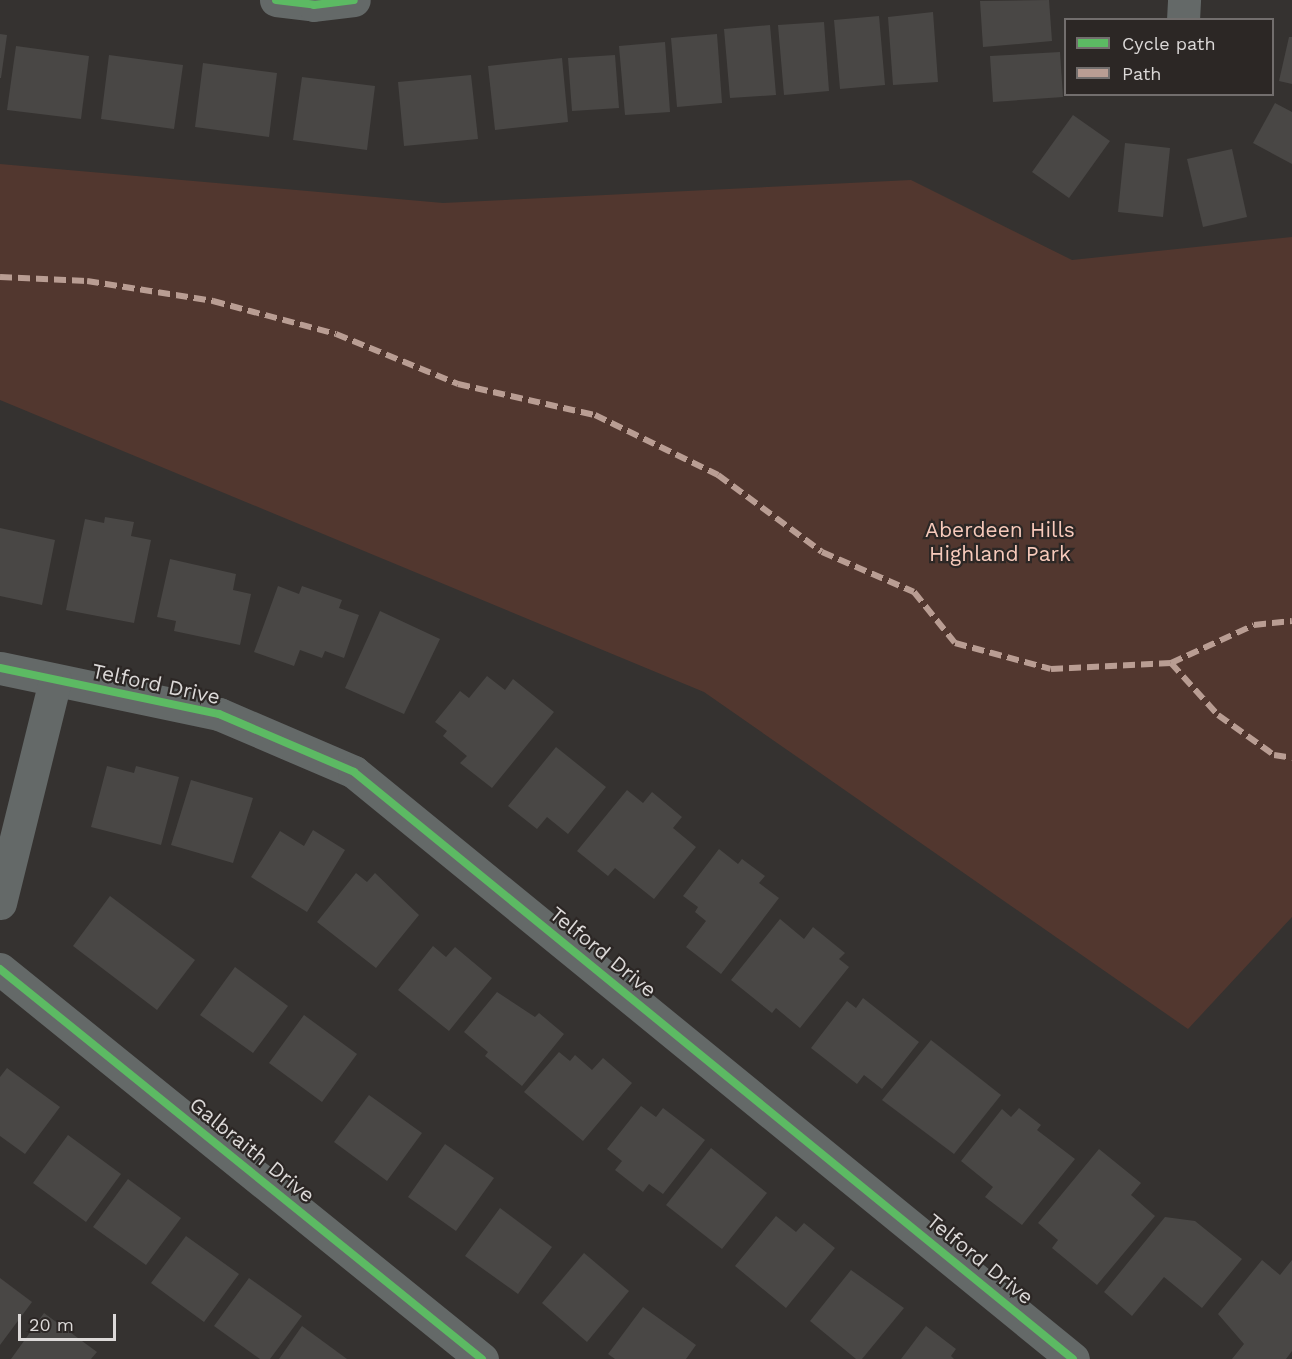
<!DOCTYPE html>
<html>
<head>
<meta charset="utf-8">
<style>
	body { margin:0 }
	#map { position:relative; width:1292px; height:1359px; overflow:hidden; background:#353230; font-family:"Work Sans",sans-serif }
	div>[style] { position:absolute }
	.green>* { inset:0; background:#52372f }
	.building>* { inset:0; background:#494745 }
	.minor>* { height:33px; margin:-16.5px; padding:0 16.5px; transform-origin:16.5px; border-radius:16.5px; background:#646968 }
	.quiet>* { height:6px; margin-top:-3px; transform-origin:0; background:repeating-linear-gradient(90deg,#b99d93 0 12px,transparent 0 18px) }
	.cycleway>* { height:8px; margin:-4px; padding:0 4px; transform-origin:4px; border-radius:4px; background:#5cba63 }
	span { translate:-50% -50%; white-space:nowrap; text-align:center; line-height:1.15; -webkit-text-stroke:4.5px #2c2725; paint-order:stroke }
	.park-label { font-size:21px; color:#f7cabb }
	.street-label { font-size:21px; color:#dcd9d8 }
	.legend { position:absolute; left:1064px; top:18px; width:210px; height:78px; box-sizing:border-box; background:#2c2725; border:2px solid #726e6d; margin:0; padding:8px 10px; list-style:none; font-size:18px; color:#dcd9d8 }
	.legend li { display:flex; align-items:center; gap:12px; height:30px }
	.legend b { width:30px; border:2px solid #726e6d }
	.scale { position:absolute; left:18px; top:1314px; width:98px; height:27px; box-sizing:border-box; border:3px solid #dcd9d8; border-top:0; padding-left:8px; font-size:18px; line-height:21px; white-space:nowrap; color:#dcd9d8; -webkit-text-stroke:4px #2c2725; paint-order:stroke }
</style>
</head>
<body>
<div id="map">
	<div class="green">
		<i style="clip-path:polygon(0 164px,443px 203px,911px 180px,1072px 260px,1292px 237px,1292px 917px,1188px 1029px,704px 692px,0 400px)"></i>
	</div>
	<div class="building">
		<i style="clip-path:polygon(1049px 0,1052px 41px,983px 47px,980px 1px)"></i>
		<i style="clip-path:polygon(933px 12px,938px 82px,893px 85px,888px 17px)"></i>
		<i style="clip-path:polygon(879px 16px,885px 85px,840px 89px,834px 20px)"></i>
		<i style="clip-path:polygon(824px 22px,829px 91px,784px 95px,778px 25px)"></i>
		<i style="clip-path:polygon(770px 25px,776px 95px,730px 98px,724px 29px)"></i>
		<i style="clip-path:polygon(0 34px,7px 35px,1px 78px,0 78px)"></i>
		<i style="clip-path:polygon(717px 34px,722px 103px,677px 107px,671px 38px)"></i>
		<i style="clip-path:polygon(1289px 37px,1292px 37px,1292px 84px,1279px 81px)"></i>
		<i style="clip-path:polygon(665px 42px,670px 112px,625px 115px,619px 46px)"></i>
		<i style="clip-path:polygon(16px 46px,89px 56px,81px 119px,7px 110px)"></i>
		<i style="clip-path:polygon(1060px 52px,1063px 97px,993px 102px,990px 56px)"></i>
		<i style="clip-path:polygon(109px 55px,183px 65px,174px 129px,101px 119px)"></i>
		<i style="clip-path:polygon(615px 55px,619px 108px,572px 111px,568px 58px)"></i>
		<i style="clip-path:polygon(562px 58px,568px 122px,495px 130px,488px 66px)"></i>
		<i style="clip-path:polygon(203px 63px,277px 73px,269px 137px,195px 127px)"></i>
		<i style="clip-path:polygon(471px 75px,478px 139px,404px 146px,398px 82px)"></i>
		<i style="clip-path:polygon(302px 77px,375px 86px,367px 150px,293px 140px)"></i>
		<i style="clip-path:polygon(1275px 103px,1292px 112px,1292px 164px,1253px 143px)"></i>
		<i style="clip-path:polygon(1073px 115px,1110px 141px,1069px 198px,1032px 172px)"></i>
		<i style="clip-path:polygon(1125px 143px,1170px 148px,1163px 217px,1118px 212px)"></i>
		<i style="clip-path:polygon(1232px 149px,1247px 217px,1203px 227px,1187px 159px)"></i>
		<i style="clip-path:polygon(105px 517px,134px 522px,131px 536px,151px 540px,134px 623px,66px 610px,85px 519px,104px 523px)"></i>
		<i style="clip-path:polygon(0 528px,55px 540px,42px 605px,0 596px)"></i>
		<i style="clip-path:polygon(170px 559px,236px 574px,233px 590px,251px 594px,240px 645px,174px 631px,176px 621px,157px 617px)"></i>
		<i style="clip-path:polygon(278px 586px,299px 594px,302px 586px,342px 600px,339px 608px,359px 615px,344px 658px,325px 651px,322px 658px,300px 650px,294px 666px,254px 652px)"></i>
		<i style="clip-path:polygon(380px 611px,440px 639px,404px 714px,345px 688px)"></i>
		<i style="clip-path:polygon(487px 676px,505px 690px,513px 679px,554px 712px,492px 788px,460px 763px,467px 756px,443px 736px,447px 731px,435px 722px,460px 691px,469px 698px)"></i>
		<i style="clip-path:polygon(556px 747px,606px 787px,568px 834px,547px 817px,537px 829px,508px 806px)"></i>
		<i style="clip-path:polygon(107px 766px,134px 773px,136px 766px,179px 777px,161px 845px,91px 827px)"></i>
		<i style="clip-path:polygon(191px 780px,253px 798px,233px 863px,171px 845px)"></i>
		<i style="clip-path:polygon(627px 790px,643px 803px,652px 792px,682px 817px,673px 828px,696px 847px,654px 899px,615px 868px,608px 876px,577px 851px)"></i>
		<i style="clip-path:polygon(313px 830px,345px 850px,307px 912px,251px 877px,280px 831px,304px 846px)"></i>
		<i style="clip-path:polygon(719px 849px,738px 864px,742px 859px,765px 876px,759px 883px,779px 898px,721px 974px,686px 947px,706px 921px,695px 912px,698px 907px,683px 896px)"></i>
		<i style="clip-path:polygon(356px 873px,367px 882px,375px 873px,419px 915px,376px 968px,317px 922px)"></i>
		<i style="clip-path:polygon(110px 896px,195px 960px,157px 1010px,73px 946px)"></i>
		<i style="clip-path:polygon(780px 919px,804px 939px,813px 927px,845px 953px,839px 959px,849px 967px,800px 1028px,776px 1008px,772px 1013px,731px 980px)"></i>
		<i style="clip-path:polygon(433px 946px,446px 957px,455px 947px,492px 978px,449px 1031px,398px 990px)"></i>
		<i style="clip-path:polygon(235px 967px,288px 1006px,253px 1053px,200px 1015px)"></i>
		<i style="clip-path:polygon(497px 992px,535px 1017px,539px 1013px,564px 1034px,522px 1086px,485px 1056px,488px 1052px,464px 1032px)"></i>
		<i style="clip-path:polygon(863px 998px,919px 1042px,882px 1089px,864px 1075px,857px 1084px,811px 1048px,847px 1001px,856px 1008px)"></i>
		<i style="clip-path:polygon(304px 1015px,357px 1054px,322px 1102px,269px 1063px)"></i>
		<i style="clip-path:polygon(931px 1040px,1001px 1095px,954px 1154px,882px 1100px)"></i>
		<i style="clip-path:polygon(559px 1052px,570px 1061px,575px 1055px,592px 1070px,603px 1058px,632px 1083px,583px 1141px,524px 1092px)"></i>
		<i style="clip-path:polygon(7px 1068px,60px 1107px,25px 1154px,0 1136px,0 1077px)"></i>
		<i style="clip-path:polygon(369px 1095px,422px 1133px,387px 1181px,334px 1142px)"></i>
		<i style="clip-path:polygon(641px 1106px,656px 1117px,663px 1108px,705px 1140px,663px 1194px,649px 1184px,643px 1192px,615px 1170px,622px 1161px,607px 1149px)"></i>
		<i style="clip-path:polygon(1019px 1108px,1041px 1125px,1037px 1130px,1075px 1159px,1022px 1225px,985px 1197px,993px 1187px,961px 1161px,1002px 1109px,1011px 1117px)"></i>
		<i style="clip-path:polygon(68px 1135px,121px 1174px,86px 1222px,33px 1183px)"></i>
		<i style="clip-path:polygon(445px 1144px,494px 1178px,456px 1231px,408px 1197px)"></i>
		<i style="clip-path:polygon(711px 1148px,767px 1193px,722px 1249px,666px 1205px)"></i>
		<i style="clip-path:polygon(1099px 1149px,1141px 1183px,1131px 1195px,1155px 1216px,1097px 1285px,1052px 1248px,1058px 1240px,1038px 1223px)"></i>
		<i style="clip-path:polygon(128px 1179px,181px 1218px,146px 1265px,93px 1227px)"></i>
		<i style="clip-path:polygon(500px 1208px,552px 1247px,518px 1294px,465px 1256px)"></i>
		<i style="clip-path:polygon(776px 1216px,796px 1232px,804px 1223px,835px 1248px,786px 1308px,735px 1266px)"></i>
		<i style="clip-path:polygon(1165px 1217px,1195px 1221px,1242px 1259px,1202px 1308px,1164px 1277px,1132px 1316px,1104px 1292px)"></i>
		<i style="clip-path:polygon(186px 1236px,239px 1274px,204px 1322px,151px 1283px)"></i>
		<i style="clip-path:polygon(584px 1253px,629px 1291px,587px 1342px,542px 1303px)"></i>
		<i style="clip-path:polygon(1262px 1260px,1280px 1275px,1292px 1260px,1292px 1351px,1286px 1359px,1232px 1359px,1244px 1344px,1218px 1314px)"></i>
		<i style="clip-path:polygon(851px 1270px,904px 1308px,862px 1359px,856px 1359px,810px 1321px)"></i>
		<i style="clip-path:polygon(0 1278px,32px 1302px,0 1345px)"></i>
		<i style="clip-path:polygon(249px 1278px,302px 1316px,270px 1359px,260px 1359px,214px 1326px)"></i>
		<i style="clip-path:polygon(643px 1307px,696px 1345px,686px 1359px,615px 1359px,608px 1354px)"></i>
		<i style="clip-path:polygon(44px 1313px,97px 1352px,91px 1359px,11px 1359px)"></i>
		<i style="clip-path:polygon(302px 1326px,347px 1359px,279px 1359px)"></i>
		<i style="clip-path:polygon(926px 1326px,956px 1349px,951px 1356px,954px 1359px,901px 1359px)"></i>
	</div>
	<div class="minor">
		<i style="left:276px;top:0;width:38px;rotate:7deg"></i>
		<i style="left:314px;top:5px;width:40px;rotate:-7.1deg"></i>
		<i style="left:1183px;top:20px;width:20px;rotate:-87deg"></i>
		<i style="left:0;top:668px;width:224px;rotate:11.9deg"></i>
		<i style="left:219px;top:714px;width:147px;rotate:23.2deg"></i>
		<i style="left:354px;top:772px;width:928px;rotate:39.23deg"></i>
		<i style="left:0;top:903px;width:229px;rotate:-76.1deg"></i>
		<i style="left:0;top:969px;width:620px;rotate:38.98deg"></i>
	</div>
	<div class="quiet">
		<i style="left:0;top:277px;width:87px;rotate:2.6deg"></i>
		<i style="left:87px;top:281px;width:128px;rotate:9deg"></i>
		<i style="left:213px;top:301px;width:127px;rotate:15deg"></i>
		<i style="left:336px;top:334px;width:132px;rotate:22.3deg"></i>
		<i style="left:458px;top:384px;width:140px;rotate:12.8deg"></i>
		<i style="left:595px;top:415px;width:137px;rotate:26deg"></i>
		<i style="left:718px;top:475px;width:129px;rotate:36.5deg"></i>
		<i style="left:822px;top:552px;width:100px;rotate:23.5deg"></i>
		<i style="left:914px;top:592px;width:65px;rotate:51.2deg"></i>
		<i style="left:955px;top:643px;width:99px;rotate:15.2deg"></i>
		<i style="left:1051px;top:669px;width:120px;rotate:-2.9deg"></i>
		<i style="left:1171px;top:663px;width:91px;rotate:-24.6deg"></i>
		<i style="left:1254px;top:625px;width:38px;rotate:-6deg"></i>
		<i style="left:1171px;top:663px;width:70px;rotate:47.9deg"></i>
		<i style="left:1218px;top:715px;width:69px;rotate:35.5deg"></i>
		<i style="left:1274px;top:755px;width:18px;rotate:9deg"></i>
	</div>
	<div class="cycleway">
		<i style="left:276px;top:0;width:38px;rotate:7deg"></i>
		<i style="left:314px;top:5px;width:40px;rotate:-7.1deg"></i>
		<i style="left:0;top:668px;width:224px;rotate:11.9deg"></i>
		<i style="left:219px;top:714px;width:147px;rotate:23.2deg"></i>
		<i style="left:354px;top:772px;width:928px;rotate:39.23deg"></i>
		<i style="left:0;top:969px;width:620px;rotate:38.98deg"></i>
	</div>
	<div class="park-label">
		<span style="left:1000px;top:542px">Aberdeen Hills<br>Highland Park</span>
	</div>
	<div class="street-label">
		<span style="left:156px;top:684px;rotate:12deg">Telford Drive</span>
		<span style="left:603px;top:952px;rotate:39deg">Telford Drive</span>
		<span style="left:252px;top:1150px;rotate:39deg">Galbraith Drive</span>
		<span style="left:980px;top:1259px;rotate:39deg">Telford Drive</span>
	</div>
	<ul class="legend">
	<li><b style="height:8px;background:#5cba63"></b>Cycle path</li>
	<li><b style="height:8px;background:#b99d93"></b>Path</li>
	</ul>
	<div class="scale">20 m</div>
</div>
</body>
</html>
